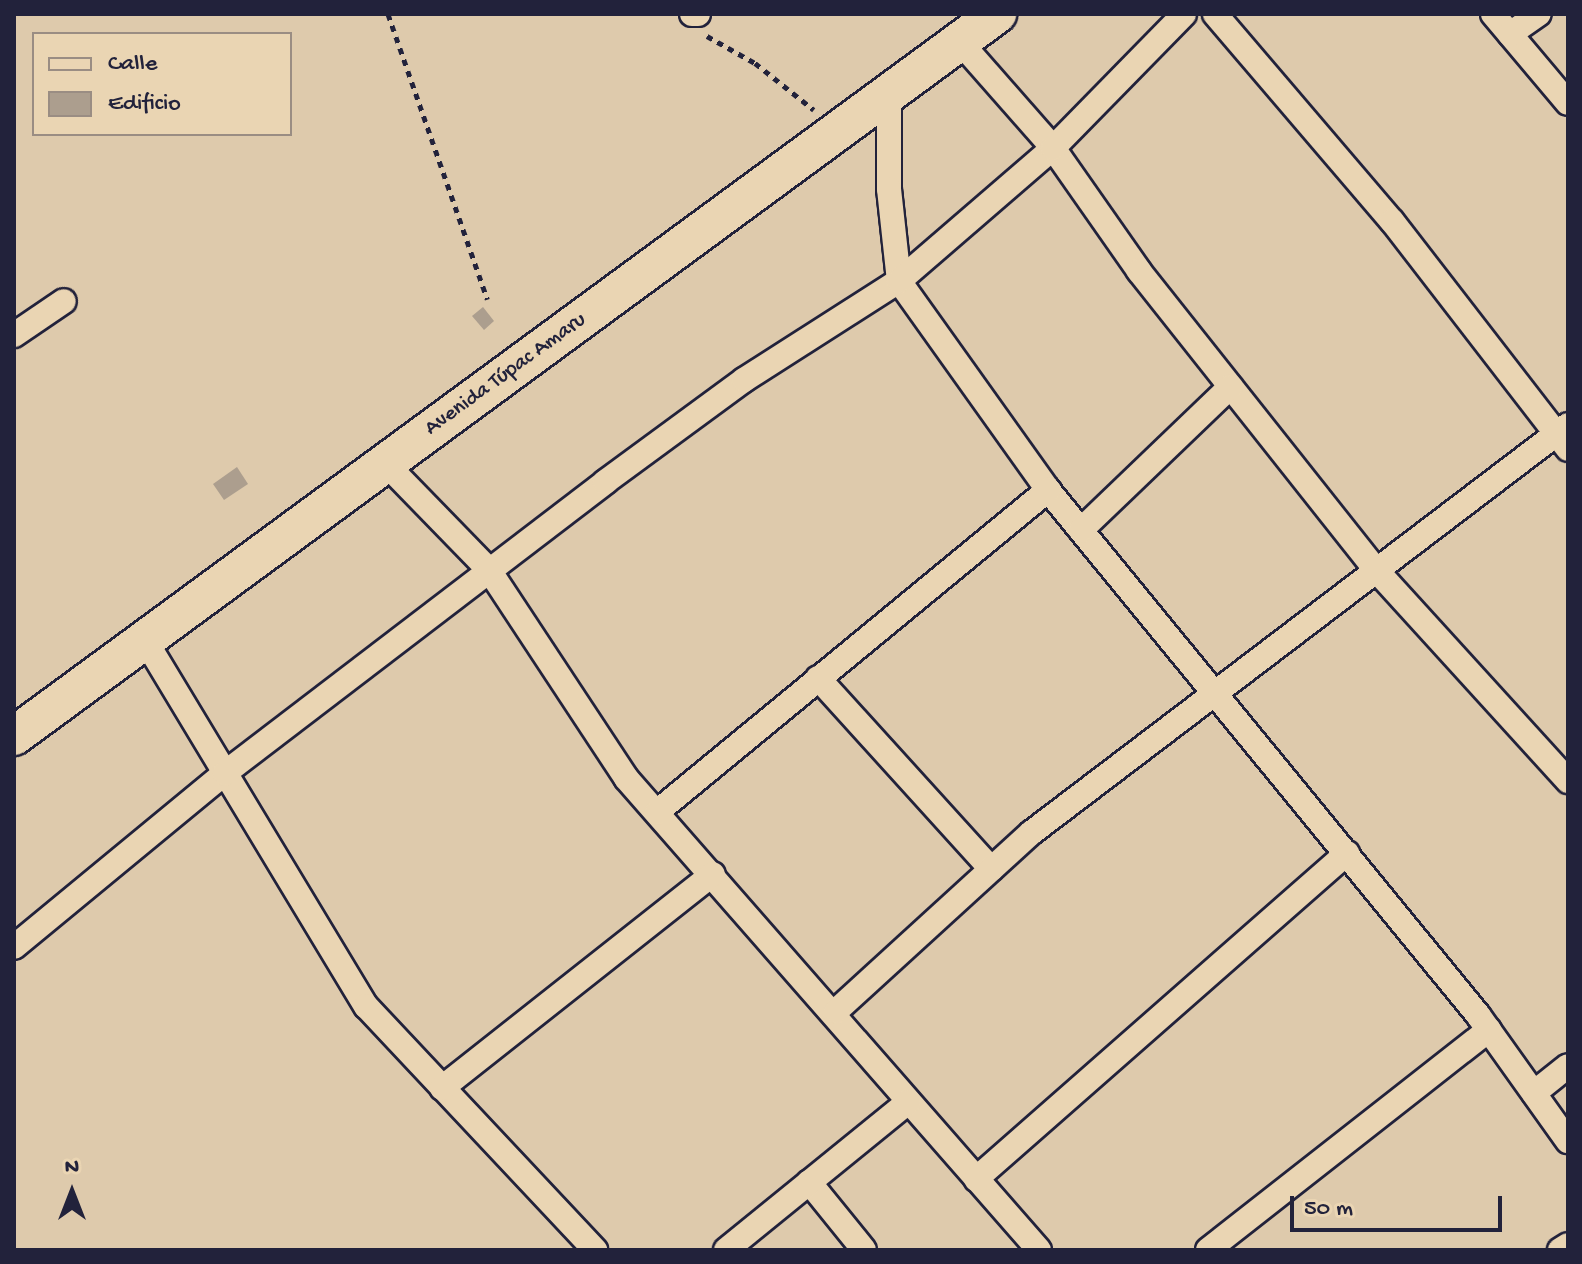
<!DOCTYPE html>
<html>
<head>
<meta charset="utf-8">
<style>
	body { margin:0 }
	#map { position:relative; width:1582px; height:1264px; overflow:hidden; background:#decaac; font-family:"Gochi Hand",sans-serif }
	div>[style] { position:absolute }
	.building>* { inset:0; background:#ac9e8e }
	.path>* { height:5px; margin-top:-2.5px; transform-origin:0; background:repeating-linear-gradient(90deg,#22223b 0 6px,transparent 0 12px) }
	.roads { filter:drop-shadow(2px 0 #22223b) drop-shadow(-2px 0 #22223b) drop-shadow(0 2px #22223b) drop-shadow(0 -2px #22223b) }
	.street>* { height:24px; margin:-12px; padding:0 12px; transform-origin:12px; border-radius:12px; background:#ead5b3 }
	.primary>* { height:38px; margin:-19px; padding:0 19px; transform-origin:19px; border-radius:19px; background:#ead5b3 }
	span { translate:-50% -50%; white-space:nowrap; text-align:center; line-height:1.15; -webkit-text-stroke:6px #ead5b3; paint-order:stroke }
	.street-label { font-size:22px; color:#22223b }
	.frame { position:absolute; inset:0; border:16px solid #22223b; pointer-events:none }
	.legend { position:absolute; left:32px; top:32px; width:260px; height:104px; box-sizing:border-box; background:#ead5b3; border:2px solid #9a8d83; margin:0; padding:10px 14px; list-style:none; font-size:24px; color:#22223b }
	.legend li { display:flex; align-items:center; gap:16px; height:40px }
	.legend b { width:40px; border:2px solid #9a8d83 }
	.north { position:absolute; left:32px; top:1152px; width:80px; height:80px; -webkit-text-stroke:6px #ead5b3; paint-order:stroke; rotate:0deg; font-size:22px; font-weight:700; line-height:32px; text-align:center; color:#22223b }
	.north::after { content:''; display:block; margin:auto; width:28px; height:36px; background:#22223b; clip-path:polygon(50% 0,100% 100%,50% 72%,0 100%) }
	.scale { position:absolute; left:1290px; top:1196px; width:212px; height:36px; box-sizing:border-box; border:4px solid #22223b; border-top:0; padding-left:10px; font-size:24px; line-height:28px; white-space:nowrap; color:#22223b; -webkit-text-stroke:6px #ead5b3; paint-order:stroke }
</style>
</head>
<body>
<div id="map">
	<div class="building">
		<i style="clip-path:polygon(483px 307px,494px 321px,484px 330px,472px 316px)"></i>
		<i style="clip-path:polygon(237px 467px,248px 484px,224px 500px,213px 484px)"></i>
	</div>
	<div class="path">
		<i style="left:388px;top:14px;width:302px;rotate:70.8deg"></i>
		<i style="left:707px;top:36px;width:55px;rotate:29.4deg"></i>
		<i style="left:755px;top:63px;width:75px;rotate:38.5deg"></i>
	</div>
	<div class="roads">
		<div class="street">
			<i style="left:692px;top:14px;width:6px"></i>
			<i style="left:1215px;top:14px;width:272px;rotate:49.5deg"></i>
			<i style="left:1392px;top:221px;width:288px;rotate:52.3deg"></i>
			<i style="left:1493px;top:14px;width:116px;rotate:49.9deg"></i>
			<i style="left:1510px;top:34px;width:35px;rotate:-35deg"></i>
			<i style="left:960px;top:42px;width:141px;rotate:48.7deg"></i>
			<i style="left:1053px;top:148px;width:150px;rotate:55deg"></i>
			<i style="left:1139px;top:271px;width:383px;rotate:51.6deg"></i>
			<i style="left:1377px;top:571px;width:284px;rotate:47.7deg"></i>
			<i style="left:889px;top:94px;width:95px;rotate:90deg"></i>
			<i style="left:889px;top:189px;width:93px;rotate:83.8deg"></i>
			<i style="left:899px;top:281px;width:257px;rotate:54.5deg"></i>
			<i style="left:1048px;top:490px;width:679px;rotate:50.68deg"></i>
			<i style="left:1478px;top:1015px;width:155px;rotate:54.5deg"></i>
			<i style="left:14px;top:335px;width:60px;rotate:-34.2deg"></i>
			<i style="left:385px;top:463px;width:149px;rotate:45.8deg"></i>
			<i style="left:489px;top:570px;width:249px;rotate:56.6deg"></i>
			<i style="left:626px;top:778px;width:627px;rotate:48.81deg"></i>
			<i style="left:1081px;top:530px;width:207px;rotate:-43.8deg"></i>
			<i style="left:145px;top:640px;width:428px;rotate:58.9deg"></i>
			<i style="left:366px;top:1006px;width:335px;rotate:46.8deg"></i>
			<i style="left:818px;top:678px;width:258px;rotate:47.8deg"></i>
			<i style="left:657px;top:812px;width:507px;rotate:-39.47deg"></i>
			<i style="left:14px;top:947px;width:273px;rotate:-39.5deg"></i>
			<i style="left:225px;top:773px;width:479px;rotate:-37.4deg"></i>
			<i style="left:605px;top:482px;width:172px;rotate:-36.3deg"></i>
			<i style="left:744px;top:380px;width:184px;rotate:-32.6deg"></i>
			<i style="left:899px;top:281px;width:203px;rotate:-40.8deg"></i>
			<i style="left:1053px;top:148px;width:187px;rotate:-45.6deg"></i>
			<i style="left:836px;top:1011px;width:264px;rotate:-42.4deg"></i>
			<i style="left:1031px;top:833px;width:674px;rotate:-37.23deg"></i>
			<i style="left:442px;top:1088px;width:345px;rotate:-38.3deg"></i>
			<i style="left:1534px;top:1093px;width:43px;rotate:-38.5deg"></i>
			<i style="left:976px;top:1179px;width:494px;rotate:-41.3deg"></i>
			<i style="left:809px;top:1182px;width:87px;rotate:51deg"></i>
			<i style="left:726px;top:1250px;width:235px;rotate:-39.1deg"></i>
			<i style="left:1208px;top:1250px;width:357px;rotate:-38.1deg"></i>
			<i style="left:1560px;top:1250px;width:9px;rotate:-32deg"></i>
		</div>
		<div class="primary">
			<i style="left:14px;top:736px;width:1220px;rotate:-36.3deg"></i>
		</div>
	</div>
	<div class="street-label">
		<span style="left:506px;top:375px;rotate:-36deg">Avenida Túpac Amaru</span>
	</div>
	<div class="frame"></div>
	<ul class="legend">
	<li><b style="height:10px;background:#ead5b3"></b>Calle</li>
	<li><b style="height:22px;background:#ac9e8e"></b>Edificio</li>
	</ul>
	<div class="north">N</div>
	<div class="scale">50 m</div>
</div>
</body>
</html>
